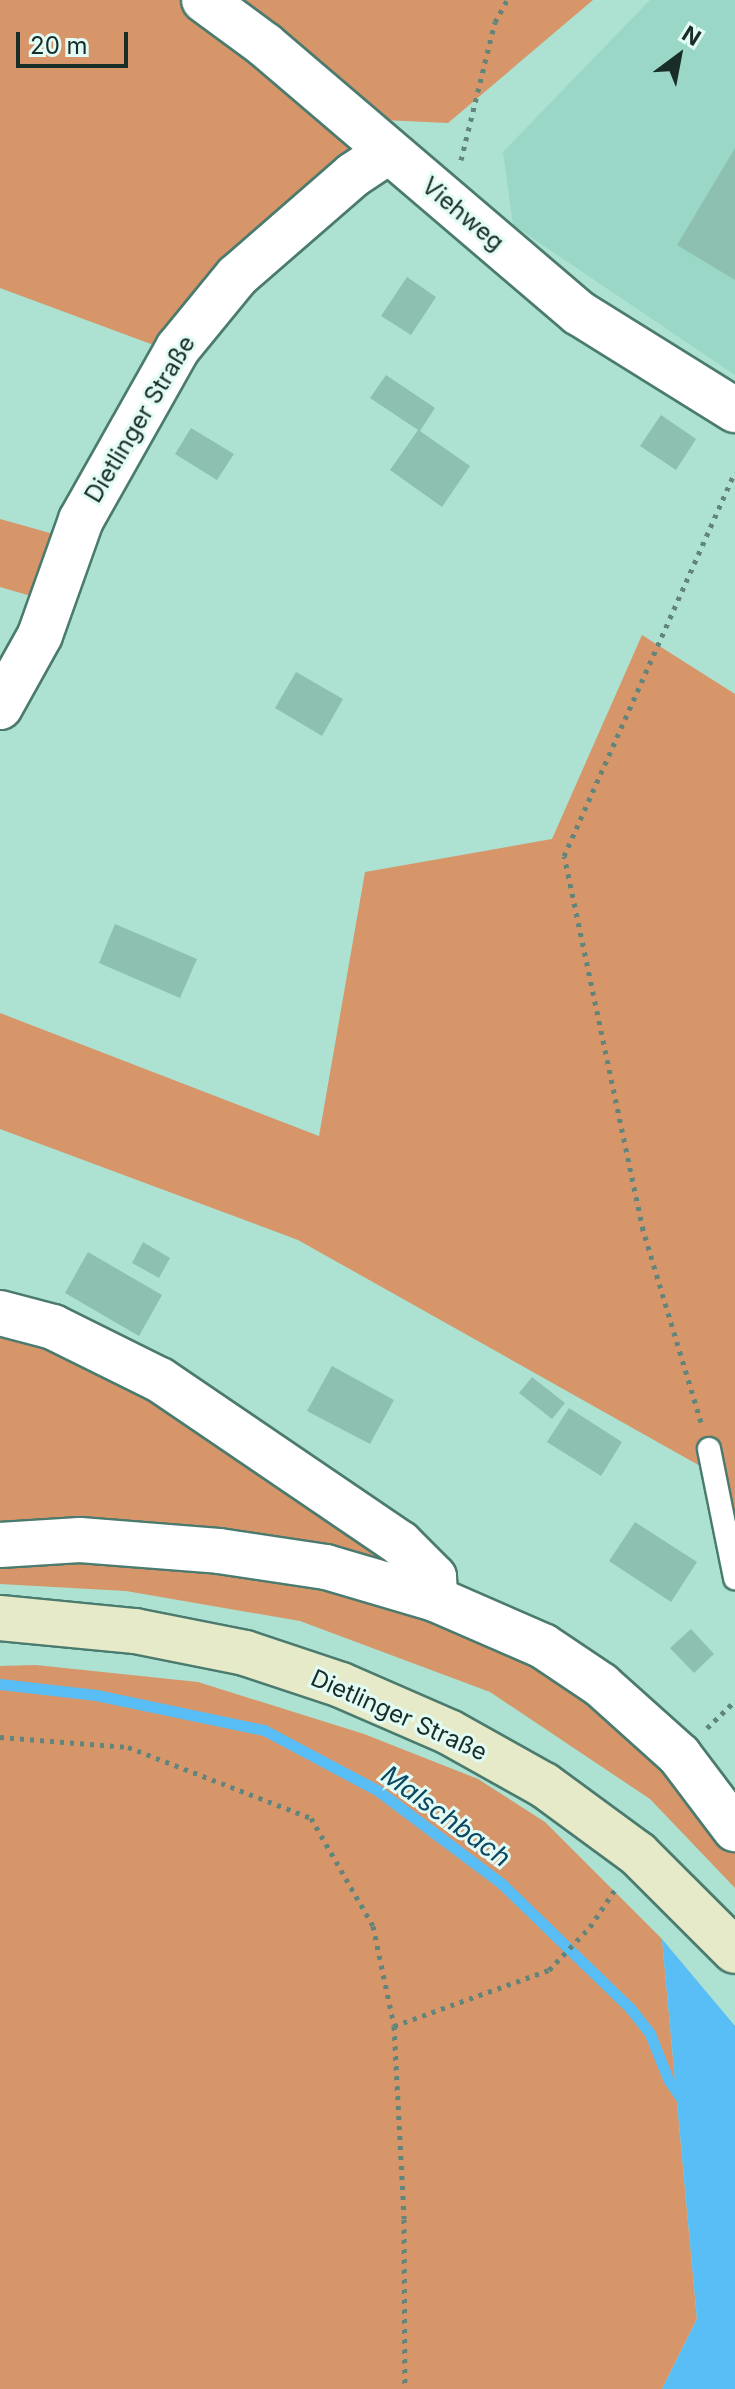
<!DOCTYPE html>
<html>
<head>
<meta charset="utf-8">
<style>
	body { margin:0 }
	#map { position:relative; width:735px; height:2389px; overflow:hidden; background:#ade1d2; font-family:Inter,sans-serif }
	div>[style] { position:absolute }
	.built>* { inset:0; background:#9ad7c6 }
	.green>* { inset:0; background:#d6966a }
	.water>* { inset:0; background:#58bef5 }
	.stream>* { height:11px; margin:-5.5px; padding:0 5.5px; transform-origin:5.5px; border-radius:5.5px; background:#58bef5 }
	.building>* { inset:0; background:#8ec0b2 }
	.path>* { height:5px; margin-top:-2.5px; transform-origin:0; background:repeating-linear-gradient(90deg,#62857b 0 4px,transparent 0 10px) }
	.roads { filter:drop-shadow(2px 0 #4b7b6e) drop-shadow(-2px 0 #4b7b6e) drop-shadow(0 2px #4b7b6e) drop-shadow(0 -2px #4b7b6e) }
	.lane>* { height:22px; margin:-11px; padding:0 11px; transform-origin:11px; border-radius:11px; background:#fff }
	.street>* { height:44px; margin:-22px; padding:0 22px; transform-origin:22px; border-radius:22px; background:#fff }
	.secondary>* { height:44px; margin:-22px; padding:0 22px; transform-origin:22px; border-radius:22px; background:#e6eac8 }
	span { translate:-50% -50%; white-space:nowrap; text-align:center; line-height:1.15; -webkit-text-stroke:6px #e2fbf4; paint-order:stroke }
	.street-label { font-size:24px; color:#192d28 }
	.water-label { font-size:26px; color:#0c4762; font-style:italic }
	.north { position:absolute; left:639px; top:16px; width:80px; height:80px; -webkit-text-stroke:6px #e2fbf4; paint-order:stroke; rotate:32deg; font-size:22px; font-weight:700; line-height:32px; text-align:center; color:#192d28 }
	.north::after { content:''; display:block; margin:auto; width:28px; height:36px; background:#192d28; clip-path:polygon(50% 0,100% 100%,50% 72%,0 100%) }
	.scale { position:absolute; left:16px; top:32px; width:112px; height:36px; box-sizing:border-box; border:4px solid #192d28; border-top:0; padding-left:10px; font-size:24px; line-height:28px; white-space:nowrap; color:#192d28; -webkit-text-stroke:6px #e2fbf4; paint-order:stroke }
</style>
</head>
<body>
<div id="map">
	<div class="built">
		<i style="clip-path:polygon(650px 0,735px 0,735px 375px,513px 225px,503px 152px)"></i>
	</div>
	<div class="green">
		<i style="clip-path:polygon(0 0,593px 0,448px 123px,384px 120px,235px 255px,167px 350px,0 288px)"></i>
		<i style="clip-path:polygon(0 519px,68px 538px,45px 600px,0 587px)"></i>
		<i style="clip-path:polygon(642px 635px,735px 694px,735px 1512px,723px 1464px,702px 1467px,298px 1240px,0 1129px,0 1013px,319px 1136px,365px 872px,552px 839px)"></i>
		<i style="clip-path:polygon(0 1324px,165px 1397px,403px 1572px,0 1534px)"></i>
		<i style="clip-path:polygon(147px 1556px,323px 1582px,520px 1652px,667px 1765px,735px 1844px,735px 1888px,650px 1799px,490px 1692px,300px 1621px,126px 1591px,0 1584px,0 1557px)"></i>
		<i style="clip-path:polygon(36px 1665px,198px 1682px,364px 1734px,478px 1779px,545px 1822px,662px 1939px,697px 2319px,662px 2389px,0 2389px,0 1666px)"></i>
	</div>
	<div class="water">
		<i style="clip-path:polygon(662px 1939px,735px 2026px,735px 2389px,662px 2389px,697px 2319px)"></i>
	</div>
	<div class="stream">
		<i style="left:0;top:1684px;width:97px;rotate:6.5deg"></i>
		<i style="left:96px;top:1695px;width:172px;rotate:11.8deg"></i>
		<i style="left:264px;top:1730px;width:128px;rotate:28deg"></i>
		<i style="left:377px;top:1790px;width:156px;rotate:36.9deg"></i>
		<i style="left:502px;top:1884px;width:178px;rotate:44.1deg"></i>
		<i style="left:630px;top:2008px;width:33px;rotate:52deg"></i>
		<i style="left:650px;top:2034px;width:48px;rotate:68.2deg"></i>
		<i style="left:668px;top:2079px;width:27px;rotate:56deg"></i>
	</div>
	<div class="building">
		<i style="clip-path:polygon(735px 148px,735px 280px,677px 245px)"></i>
		<i style="clip-path:polygon(407px 277px,436px 297px,411px 335px,381px 316px)"></i>
		<i style="clip-path:polygon(386px 375px,435px 408px,420px 431px,470px 466px,442px 507px,390px 470px,418px 430px,370px 398px)"></i>
		<i style="clip-path:polygon(661px 415px,696px 439px,676px 470px,640px 446px)"></i>
		<i style="clip-path:polygon(191px 428px,234px 454px,217px 480px,175px 454px)"></i>
		<i style="clip-path:polygon(296px 672px,343px 699px,322px 736px,275px 708px)"></i>
		<i style="clip-path:polygon(115px 924px,197px 959px,180px 998px,99px 963px)"></i>
		<i style="clip-path:polygon(143px 1242px,170px 1258px,159px 1278px,132px 1263px)"></i>
		<i style="clip-path:polygon(88px 1252px,162px 1295px,139px 1336px,65px 1293px)"></i>
		<i style="clip-path:polygon(332px 1366px,394px 1400px,370px 1444px,307px 1411px)"></i>
		<i style="clip-path:polygon(532px 1377px,565px 1403px,552px 1419px,519px 1393px)"></i>
		<i style="clip-path:polygon(569px 1408px,622px 1442px,601px 1476px,547px 1442px)"></i>
		<i style="clip-path:polygon(635px 1522px,697px 1562px,671px 1602px,609px 1561px)"></i>
		<i style="clip-path:polygon(691px 1629px,714px 1654px,694px 1673px,670px 1648px)"></i>
	</div>
	<div class="path">
		<i style="left:461px;top:160px;width:142px;rotate:-76.2deg"></i>
		<i style="left:495px;top:22px;width:25px;rotate:-61deg"></i>
		<i style="left:701px;top:1422px;width:201px;rotate:-106.8deg"></i>
		<i style="left:643px;top:1230px;width:382px;rotate:-101.9deg"></i>
		<i style="left:564px;top:856px;width:420px;rotate:-66deg"></i>
		<i style="left:707px;top:1728px;width:39px;rotate:-44deg"></i>
		<i style="left:0;top:1737px;width:128px;rotate:4.5deg"></i>
		<i style="left:128px;top:1747px;width:196px;rotate:21.2deg"></i>
		<i style="left:311px;top:1818px;width:125px;rotate:60.1deg"></i>
		<i style="left:373px;top:1926px;width:102px;rotate:78.1deg"></i>
		<i style="left:394px;top:2026px;width:165px;rotate:-19.9deg"></i>
		<i style="left:549px;top:1970px;width:59px;rotate:-46.4deg"></i>
		<i style="left:590px;top:1927px;width:47px;rotate:-56.3deg"></i>
		<i style="left:394px;top:2026px;width:193px;rotate:87deg"></i>
		<i style="left:404px;top:2219px;width:170px;rotate:89.7deg"></i>
	</div>
	<div class="roads">
		<div class="lane">
			<i style="left:709px;top:1449px;width:132px;rotate:78.6deg"></i>
		</div>
		<div class="street">
			<i style="left:204px;top:0;width:76px;rotate:36.4deg"></i>
			<i style="left:265px;top:45px;width:413px;rotate:40.5deg"></i>
			<i style="left:579px;top:313px;width:184px;rotate:31.9deg"></i>
			<i style="left:0;top:707px;width:82px;rotate:-60.9deg"></i>
			<i style="left:40px;top:635px;width:122px;rotate:-70.4deg"></i>
			<i style="left:81px;top:520px;width:197px;rotate:-60.6deg"></i>
			<i style="left:178px;top:348px;width:93px;rotate:-50.7deg"></i>
			<i style="left:237px;top:276px;width:154px;rotate:-41deg"></i>
			<i style="left:353px;top:175px;width:42px;rotate:-33.3deg"></i>
			<i style="left:0;top:1313px;width:55px;rotate:14.8deg"></i>
			<i style="left:53px;top:1327px;width:119px;rotate:26.4deg"></i>
			<i style="left:160px;top:1380px;width:290px;rotate:34.2deg"></i>
			<i style="left:400px;top:1543px;width:48px;rotate:45deg"></i>
			<i style="left:434px;top:1577px;width:22px;rotate:87deg"></i>
			<i style="left:0;top:1545px;width:80px;rotate:-3.6deg"></i>
			<i style="left:80px;top:1540px;width:139px;rotate:4.5deg"></i>
			<i style="left:219px;top:1551px;width:108px;rotate:8.5deg"></i>
			<i style="left:326px;top:1567px;width:114px;rotate:16.4deg"></i>
			<i style="left:435px;top:1599px;width:118px;rotate:23.5deg"></i>
			<i style="left:543px;top:1646px;width:70px;rotate:33.9deg"></i>
			<i style="left:601px;top:1685px;width:105px;rotate:41.9deg"></i>
			<i style="left:679px;top:1755px;width:93px;rotate:52.9deg"></i>
		</div>
		<div class="secondary">
			<i style="left:0;top:1618px;width:136px;rotate:5.5deg"></i>
			<i style="left:135px;top:1631px;width:112px;rotate:11.3deg"></i>
			<i style="left:245px;top:1653px;width:101px;rotate:18.4deg"></i>
			<i style="left:341px;top:1685px;width:118px;rotate:23.5deg"></i>
			<i style="left:449px;top:1732px;width:109px;rotate:29.2deg"></i>
			<i style="left:544px;top:1785px;width:117px;rotate:36.3deg"></i>
			<i style="left:638px;top:1854px;width:137px;rotate:45deg"></i>
		</div>
	</div>
	<div class="street-label">
		<span style="left:463px;top:214px;rotate:40deg">Viehweg</span>
		<span style="left:140px;top:419px;rotate:-59deg">Dietlinger Straße</span>
		<span style="left:399px;top:1715px;rotate:24deg">Dietlinger Straße</span>
	</div>
	<div class="water-label">
		<span style="left:446px;top:1816px;rotate:36deg">Malschbach</span>
	</div>
	<div class="north">N</div>
	<div class="scale">20 m</div>
</div>
</body>
</html>
